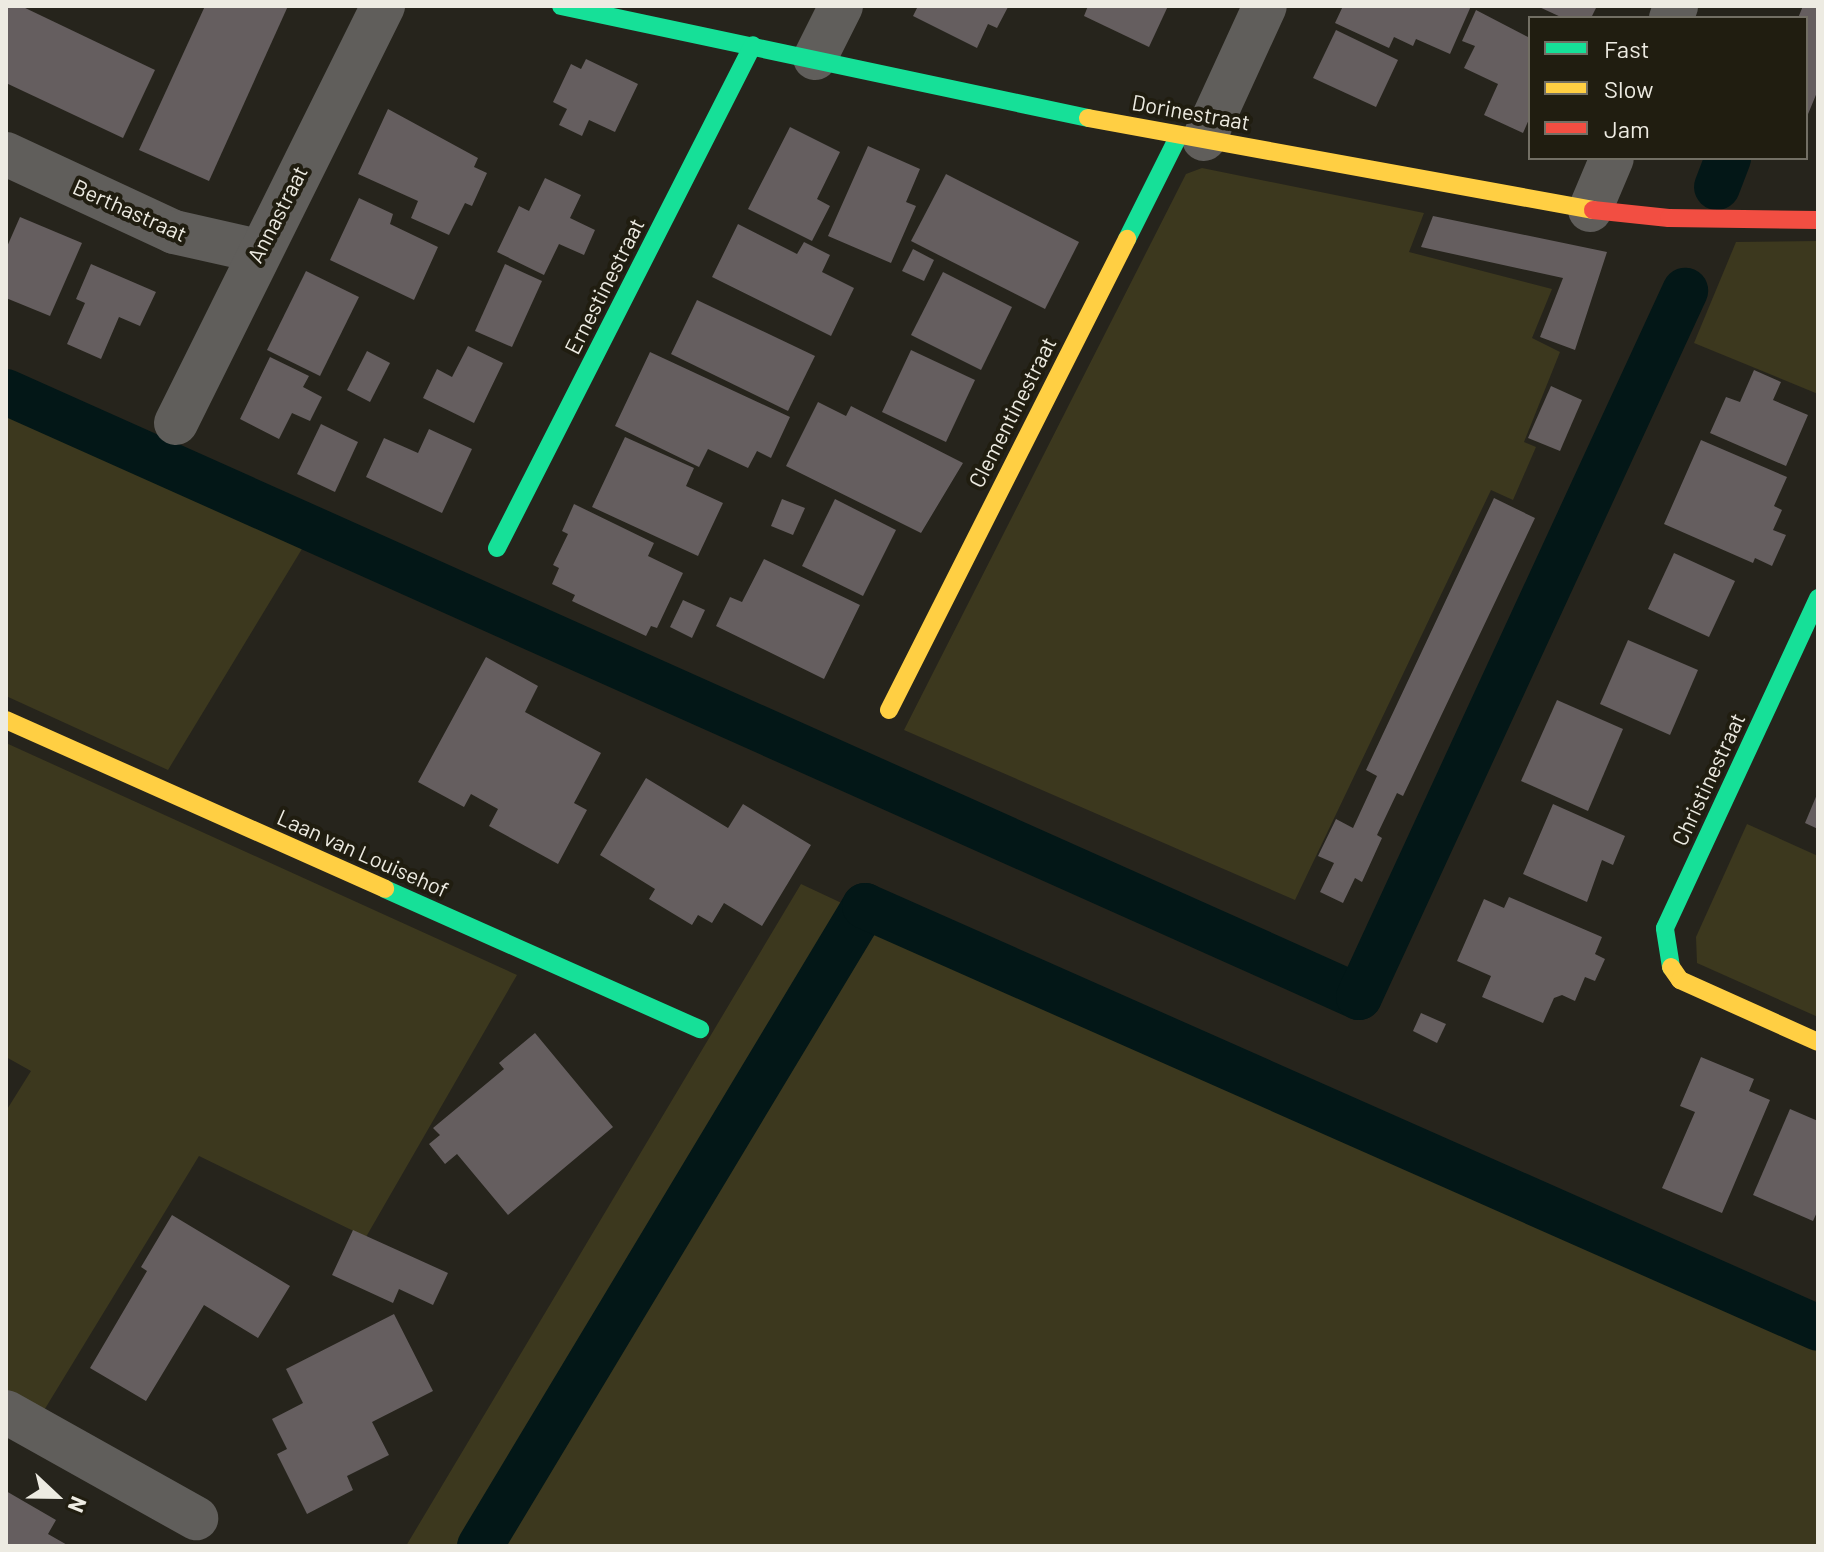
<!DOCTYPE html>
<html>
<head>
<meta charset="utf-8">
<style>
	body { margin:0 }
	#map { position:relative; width:1824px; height:1552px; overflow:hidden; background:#26241c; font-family:Barlow,sans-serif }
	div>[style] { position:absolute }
	.green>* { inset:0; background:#3c381e }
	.canal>* { height:46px; margin:-23px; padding:0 23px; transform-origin:23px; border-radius:23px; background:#031717 }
	.building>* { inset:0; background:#655e5f }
	.street>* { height:44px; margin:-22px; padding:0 22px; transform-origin:22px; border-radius:22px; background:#605e5b }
	.fast>* { height:18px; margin:-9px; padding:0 9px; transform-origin:9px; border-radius:9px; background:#16e098 }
	.slow>* { height:18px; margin:-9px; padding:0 9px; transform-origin:9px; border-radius:9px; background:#ffcf43 }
	.jam>* { height:18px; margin:-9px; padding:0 9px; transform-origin:9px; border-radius:9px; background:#f24e42 }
	span { translate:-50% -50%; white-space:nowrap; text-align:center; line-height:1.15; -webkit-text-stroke:8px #201d10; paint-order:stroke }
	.street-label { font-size:22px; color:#edebe2 }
	.frame { position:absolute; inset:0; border:8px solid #edebe2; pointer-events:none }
	.legend { position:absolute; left:1528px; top:16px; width:280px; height:144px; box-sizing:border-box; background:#201d10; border:2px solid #726f64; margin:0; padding:10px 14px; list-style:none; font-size:24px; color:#edebe2 }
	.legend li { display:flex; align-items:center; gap:16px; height:40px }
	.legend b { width:40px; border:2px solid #726f64 }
	.north { position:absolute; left:16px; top:1456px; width:80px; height:80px; -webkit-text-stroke:6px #201d10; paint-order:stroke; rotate:112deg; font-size:22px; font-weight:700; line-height:32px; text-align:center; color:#edebe2 }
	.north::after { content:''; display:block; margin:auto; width:28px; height:36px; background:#edebe2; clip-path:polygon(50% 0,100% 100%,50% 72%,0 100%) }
</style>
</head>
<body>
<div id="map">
	<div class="green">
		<i style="clip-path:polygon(1202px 168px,1424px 213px,1409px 252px,1552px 289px,1532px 338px,1560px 352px,1524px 442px,1536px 447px,1513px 500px,1491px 490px,1295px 900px,904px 730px,1186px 174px)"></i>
		<i style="clip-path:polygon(1818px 241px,1818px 394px,1694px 343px,1736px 242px)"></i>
		<i style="clip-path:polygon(6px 400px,308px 539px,168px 770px,6px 696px)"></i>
		<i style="clip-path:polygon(6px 743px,517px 975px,366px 1237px,199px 1156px,43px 1412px,6px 1391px,6px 1111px,31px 1071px,6px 1057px)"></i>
		<i style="clip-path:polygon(1747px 824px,1818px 856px,1818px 1017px,1697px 963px,1696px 937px)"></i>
		<i style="clip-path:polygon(801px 884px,1505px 1213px,1818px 1351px,1818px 1546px,406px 1546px)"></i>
	</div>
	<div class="canal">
		<i style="left:1717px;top:187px;width:31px;rotate:-69deg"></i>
		<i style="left:6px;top:392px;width:1482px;rotate:24.09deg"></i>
		<i style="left:1359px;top:997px;width:778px;rotate:-65.21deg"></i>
		<i style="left:480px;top:1546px;width:747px;rotate:-58.97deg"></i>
		<i style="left:865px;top:906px;width:1042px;rotate:23.88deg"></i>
	</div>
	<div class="building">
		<i style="clip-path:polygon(6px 6px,21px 6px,155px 70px,123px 138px,6px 83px)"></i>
		<i style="clip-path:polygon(205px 6px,288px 6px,209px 181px,139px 150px)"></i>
		<i style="clip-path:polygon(918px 6px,1006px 6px,1008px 7px,997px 28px,988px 24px,977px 48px,913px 16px)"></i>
		<i style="clip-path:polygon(1088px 6px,1168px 6px,1149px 47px,1084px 16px)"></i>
		<i style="clip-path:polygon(1343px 6px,1471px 6px,1450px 54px,1416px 39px,1413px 46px,1394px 37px,1389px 48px,1335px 23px)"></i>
		<i style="clip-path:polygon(1537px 6px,1597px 6px,1591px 18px,1563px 18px)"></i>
		<i style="clip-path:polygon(1803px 6px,1818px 6px,1818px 90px,1806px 119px,1806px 18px,1798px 18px)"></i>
		<i style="clip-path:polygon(1476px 10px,1530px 38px,1530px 117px,1523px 133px,1484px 115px,1498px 84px,1464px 68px,1475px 46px,1462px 41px)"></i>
		<i style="clip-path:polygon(1336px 30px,1398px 60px,1376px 107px,1313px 78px)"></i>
		<i style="clip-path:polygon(586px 59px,638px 84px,615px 132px,589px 120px,582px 136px,559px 125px,567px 109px,553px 102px,571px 64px,581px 69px)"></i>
		<i style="clip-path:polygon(388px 109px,478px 158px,474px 167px,487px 173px,472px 206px,465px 203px,449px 235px,411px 218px,418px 201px,358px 174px)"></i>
		<i style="clip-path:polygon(790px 127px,840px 152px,817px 199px,830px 206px,812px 241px,748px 209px)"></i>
		<i style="clip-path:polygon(868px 146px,920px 169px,906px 202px,916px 206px,891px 263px,828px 236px)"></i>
		<i style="clip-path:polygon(946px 174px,1079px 242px,1045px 309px,911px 241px)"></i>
		<i style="clip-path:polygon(545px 178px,581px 195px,570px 218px,595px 230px,584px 255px,559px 244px,544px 275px,497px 252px,519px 206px,529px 211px)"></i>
		<i style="clip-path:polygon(359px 198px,393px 214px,390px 224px,438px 247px,414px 300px,330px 260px)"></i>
		<i style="clip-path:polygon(1433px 216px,1607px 252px,1575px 350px,1540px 337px,1563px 278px,1421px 247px)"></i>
		<i style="clip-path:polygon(20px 217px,82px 243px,50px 316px,6px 298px,6px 249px)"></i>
		<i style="clip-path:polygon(738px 224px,797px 254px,804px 242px,830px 255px,822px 272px,854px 288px,831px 336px,712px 277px)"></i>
		<i style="clip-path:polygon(913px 249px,934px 260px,924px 281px,902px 271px)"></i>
		<i style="clip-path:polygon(91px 264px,156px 292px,140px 326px,119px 317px,101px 359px,67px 344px,85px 303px,76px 299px)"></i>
		<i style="clip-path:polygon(505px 264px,542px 281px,512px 347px,475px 331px)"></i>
		<i style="clip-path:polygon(306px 271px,359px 297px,320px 376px,267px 350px)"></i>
		<i style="clip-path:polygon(943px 272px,1012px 307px,981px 370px,911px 335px)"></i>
		<i style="clip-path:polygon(697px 300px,815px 356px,788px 411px,671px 354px)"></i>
		<i style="clip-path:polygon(468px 346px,503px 363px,474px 423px,423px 398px,437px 369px,452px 377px)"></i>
		<i style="clip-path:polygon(911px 350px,975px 380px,946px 442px,882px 412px)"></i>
		<i style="clip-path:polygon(367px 351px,390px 363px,370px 402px,347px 390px)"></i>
		<i style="clip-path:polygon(650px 352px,790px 417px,771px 458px,757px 451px,748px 468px,708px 449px,699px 467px,615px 426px)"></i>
		<i style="clip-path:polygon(270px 357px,309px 376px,303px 387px,322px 397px,310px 421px,292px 413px,279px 439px,240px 419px)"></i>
		<i style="clip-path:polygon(1754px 370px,1781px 382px,1773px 400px,1808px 415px,1786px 466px,1710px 433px,1726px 397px,1740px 402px)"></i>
		<i style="clip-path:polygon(1551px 386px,1582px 400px,1560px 451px,1528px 438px)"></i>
		<i style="clip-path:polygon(818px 402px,846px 416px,851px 406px,963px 463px,921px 533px,786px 466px)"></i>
		<i style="clip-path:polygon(321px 424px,358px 442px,335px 492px,297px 474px)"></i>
		<i style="clip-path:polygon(429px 429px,472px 449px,442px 513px,366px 477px,384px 438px,418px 453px)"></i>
		<i style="clip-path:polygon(625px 437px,694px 468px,686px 486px,723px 503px,698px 556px,592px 507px)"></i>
		<i style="clip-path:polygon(1701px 440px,1787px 477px,1774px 506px,1782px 510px,1773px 530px,1786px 535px,1772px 566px,1755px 558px,1753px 563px,1664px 524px)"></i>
		<i style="clip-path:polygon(1494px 498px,1535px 518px,1403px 796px,1397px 793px,1377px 835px,1382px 838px,1362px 882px,1355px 878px,1343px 903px,1320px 892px,1334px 863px,1318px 856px,1336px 819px,1353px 828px,1377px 776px,1366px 770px)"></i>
		<i style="clip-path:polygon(782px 499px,805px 508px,793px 535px,771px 526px)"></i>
		<i style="clip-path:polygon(835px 499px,896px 530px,863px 596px,802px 566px)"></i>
		<i style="clip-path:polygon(574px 504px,654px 543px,648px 556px,683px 573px,657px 628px,651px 626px,646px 636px,572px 601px,575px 595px,552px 584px,559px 568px,553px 565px,568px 534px,562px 531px)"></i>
		<i style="clip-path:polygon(1674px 553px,1735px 581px,1709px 637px,1648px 609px)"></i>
		<i style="clip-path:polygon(764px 559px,860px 605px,824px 679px,716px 626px,730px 597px,742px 602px)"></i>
		<i style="clip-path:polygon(683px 600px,705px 610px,692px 638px,670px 627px)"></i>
		<i style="clip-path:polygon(1628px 640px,1698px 670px,1670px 735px,1600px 704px)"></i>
		<i style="clip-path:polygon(486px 657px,538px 686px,525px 712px,601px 753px,574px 803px,587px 810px,558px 864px,489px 826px,498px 809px,471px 794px,464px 807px,418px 782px)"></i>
		<i style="clip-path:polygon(1557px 700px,1623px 729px,1588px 811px,1521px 781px)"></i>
		<i style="clip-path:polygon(646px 778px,728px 828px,743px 804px,811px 845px,762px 926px,724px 903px,712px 923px,698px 915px,692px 925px,649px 899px,655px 889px,600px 855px)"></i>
		<i style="clip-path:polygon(1818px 792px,1818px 829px,1805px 823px)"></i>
		<i style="clip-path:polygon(1553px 804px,1625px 836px,1613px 865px,1602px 860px,1587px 902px,1523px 874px)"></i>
		<i style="clip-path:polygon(1509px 897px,1602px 937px,1595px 954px,1605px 959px,1595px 981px,1585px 977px,1575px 1001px,1562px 995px,1554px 998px,1543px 1023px,1482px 997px,1491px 976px,1457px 961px,1484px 899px,1504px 908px)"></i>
		<i style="clip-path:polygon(1421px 1013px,1446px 1024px,1437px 1043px,1413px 1031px)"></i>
		<i style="clip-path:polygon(535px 1033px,613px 1127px,508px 1215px,457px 1154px,445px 1164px,429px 1144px,440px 1135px,433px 1128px,504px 1069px,499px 1063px)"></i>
		<i style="clip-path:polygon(1701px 1057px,1754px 1079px,1749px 1091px,1770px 1100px,1722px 1213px,1662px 1188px,1695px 1112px,1680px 1106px)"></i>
		<i style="clip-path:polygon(1790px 1109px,1818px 1121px,1818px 1210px,1813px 1221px,1753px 1195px)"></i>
		<i style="clip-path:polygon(172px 1215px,290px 1286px,258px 1338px,204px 1305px,146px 1401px,90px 1368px,147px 1271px,141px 1267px)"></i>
		<i style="clip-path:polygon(353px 1230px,448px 1273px,433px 1305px,399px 1289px,393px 1303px,332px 1275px)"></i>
		<i style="clip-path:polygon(394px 1314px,433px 1391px,372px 1422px,389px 1455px,347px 1476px,353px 1490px,307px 1514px,277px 1454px,287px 1449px,272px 1419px,303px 1403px,286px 1369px)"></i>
		<i style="clip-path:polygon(6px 1491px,56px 1520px,48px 1534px,69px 1546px,6px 1546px)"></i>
	</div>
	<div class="street">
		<i style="left:1671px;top:18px;width:13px;rotate:-67deg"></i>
		<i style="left:815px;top:58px;width:58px;rotate:-63.4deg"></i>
		<i style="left:1204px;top:139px;width:146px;rotate:-65.4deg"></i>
		<i style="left:6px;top:154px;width:185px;rotate:24.9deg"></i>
		<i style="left:174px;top:232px;width:86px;rotate:12.7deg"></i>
		<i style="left:1590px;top:210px;width:56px;rotate:-67.1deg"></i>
		<i style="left:176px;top:423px;width:466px;rotate:-63.6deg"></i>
		<i style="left:6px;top:1412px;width:218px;rotate:29.2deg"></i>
	</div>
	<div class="fast">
		<i style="left:561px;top:6px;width:539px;rotate:12deg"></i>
		<i style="left:1127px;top:239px;width:114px;rotate:-63.4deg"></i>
		<i style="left:497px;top:548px;width:564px;rotate:-63.03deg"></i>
		<i style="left:385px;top:889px;width:345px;rotate:24deg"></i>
		<i style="left:1671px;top:967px;width:39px;rotate:-99deg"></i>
		<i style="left:1665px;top:928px;width:364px;rotate:-65.1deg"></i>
	</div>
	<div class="slow">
		<i style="left:1088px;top:118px;width:513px;rotate:10.32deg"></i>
		<i style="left:889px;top:710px;width:528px;rotate:-63.19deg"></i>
		<i style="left:6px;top:720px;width:415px;rotate:24deg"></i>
		<i style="left:1671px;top:967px;width:16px;rotate:55deg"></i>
		<i style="left:1680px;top:980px;width:151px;rotate:24.2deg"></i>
	</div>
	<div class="jam">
		<i style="left:1593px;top:210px;width:76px;rotate:6deg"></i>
		<i style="left:1669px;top:218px;width:149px;rotate:0.8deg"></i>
	</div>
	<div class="street-label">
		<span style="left:1191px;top:112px;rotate:10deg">Dorinestraat</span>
		<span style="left:130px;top:210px;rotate:24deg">Berthastraat</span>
		<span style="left:277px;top:214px;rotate:-63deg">Annastraat</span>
		<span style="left:604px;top:286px;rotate:-63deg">Ernestinestraat</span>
		<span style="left:1012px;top:412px;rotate:-63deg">Clementinestraat</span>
		<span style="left:1708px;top:779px;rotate:-65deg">Christinestraat</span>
		<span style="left:363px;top:853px;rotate:24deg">Laan van Louisehof</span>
	</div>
	<div class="frame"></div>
	<ul class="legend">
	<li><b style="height:10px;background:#16e098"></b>Fast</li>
	<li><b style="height:10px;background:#ffcf43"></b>Slow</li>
	<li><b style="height:10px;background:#f24e42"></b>Jam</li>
	</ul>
	<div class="north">N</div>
</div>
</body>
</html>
